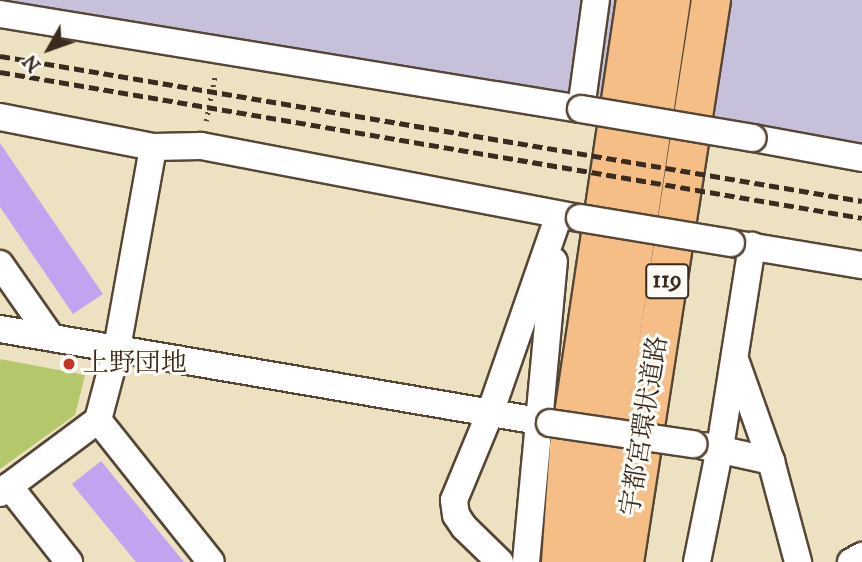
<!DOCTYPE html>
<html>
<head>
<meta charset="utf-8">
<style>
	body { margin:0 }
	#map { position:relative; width:862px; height:562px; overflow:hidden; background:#ece2c1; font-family:"IM FELL DW Pica","Noto Serif JP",serif }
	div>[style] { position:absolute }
	.industrial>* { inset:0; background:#c6c0da }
	.green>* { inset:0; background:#b4c76b }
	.building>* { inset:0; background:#c1a4ef }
	.path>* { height:4.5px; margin-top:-2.25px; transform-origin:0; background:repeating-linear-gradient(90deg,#564636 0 2px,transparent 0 7px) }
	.roads { filter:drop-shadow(2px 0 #564636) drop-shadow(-2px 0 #564636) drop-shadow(0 2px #564636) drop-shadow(0 -2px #564636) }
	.minor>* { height:26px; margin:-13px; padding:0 13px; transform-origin:13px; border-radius:13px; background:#fff }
	.highway>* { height:38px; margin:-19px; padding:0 19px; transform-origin:19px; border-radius:19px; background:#f6be87 }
	.rail>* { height:5px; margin-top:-2.5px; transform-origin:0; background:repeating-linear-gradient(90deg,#3b2a1e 0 10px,transparent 0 15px) }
	.bridges { filter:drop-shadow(2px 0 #564636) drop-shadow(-2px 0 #564636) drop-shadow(0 2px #564636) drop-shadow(0 -2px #564636) }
	.minor-bridge>* { height:26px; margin:-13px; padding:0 13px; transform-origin:13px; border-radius:13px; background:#fff }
	.dots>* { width:19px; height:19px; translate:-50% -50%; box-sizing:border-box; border:4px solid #fdfcf7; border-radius:50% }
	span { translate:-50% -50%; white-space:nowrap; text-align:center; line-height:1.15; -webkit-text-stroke:6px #fdfcf7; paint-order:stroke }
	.shield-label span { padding:2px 5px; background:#fdfcf7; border:2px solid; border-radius:5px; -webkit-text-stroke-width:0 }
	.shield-label { font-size:24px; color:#3b2a1e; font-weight:700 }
	.poi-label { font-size:26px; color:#3b2a1e }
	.left { translate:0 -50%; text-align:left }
	.street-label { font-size:26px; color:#3b2a1e }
	.north { position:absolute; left:14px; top:14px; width:70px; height:70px; -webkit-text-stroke:5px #fdfcf7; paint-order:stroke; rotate:230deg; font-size:19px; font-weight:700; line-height:28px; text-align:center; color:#3b2a1e }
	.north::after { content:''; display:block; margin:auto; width:24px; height:32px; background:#3b2a1e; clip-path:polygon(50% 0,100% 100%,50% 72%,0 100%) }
</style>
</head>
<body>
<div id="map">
	<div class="industrial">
		<i style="clip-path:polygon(0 0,862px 0,862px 160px,0 8px)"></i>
	</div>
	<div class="green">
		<i style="clip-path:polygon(0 359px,85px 375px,75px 415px,0 469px)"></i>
	</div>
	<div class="building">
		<i style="clip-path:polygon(0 143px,103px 294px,73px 314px,0 207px)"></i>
		<i style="clip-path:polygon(101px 461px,184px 562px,136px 562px,72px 484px)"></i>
	</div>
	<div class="path">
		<i style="left:206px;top:121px;width:47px;rotate:-78.9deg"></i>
	</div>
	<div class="roads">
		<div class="minor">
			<i style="left:0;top:14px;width:589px;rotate:9.29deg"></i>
			<i style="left:581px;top:109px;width:110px;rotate:-82.2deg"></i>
			<i style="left:0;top:117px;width:156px;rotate:11.1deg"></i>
			<i style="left:153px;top:147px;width:48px;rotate:-1.2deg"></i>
			<i style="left:201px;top:146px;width:386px;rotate:10.8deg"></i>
			<i style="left:753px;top:138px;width:111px;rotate:10.4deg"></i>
			<i style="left:736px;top:244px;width:128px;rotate:9.5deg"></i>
			<i style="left:0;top:264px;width:89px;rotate:55.1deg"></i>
			<i style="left:0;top:329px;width:558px;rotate:9.7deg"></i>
			<i style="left:736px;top:362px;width:105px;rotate:70.5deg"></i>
			<i style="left:98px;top:420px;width:181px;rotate:51.5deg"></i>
			<i style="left:704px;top:446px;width:69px;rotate:12.6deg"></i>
			<i style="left:771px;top:461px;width:105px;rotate:75deg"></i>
			<i style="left:9px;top:486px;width:97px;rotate:51.7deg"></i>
			<i style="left:0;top:493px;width:122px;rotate:-36.7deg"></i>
			<i style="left:98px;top:420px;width:74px;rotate:-75.2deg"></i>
			<i style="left:117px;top:348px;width:204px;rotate:-79.8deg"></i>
			<i style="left:500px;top:562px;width:50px;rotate:-135.8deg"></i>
			<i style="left:464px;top:527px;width:14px;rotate:-124deg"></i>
			<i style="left:456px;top:515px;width:15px;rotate:-98deg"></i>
			<i style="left:454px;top:500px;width:94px;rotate:-67.5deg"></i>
			<i style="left:490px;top:413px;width:210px;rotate:-70.8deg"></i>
			<i style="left:526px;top:562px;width:302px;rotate:-84.7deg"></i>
			<i style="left:697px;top:562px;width:116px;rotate:-78.6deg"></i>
			<i style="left:720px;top:448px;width:205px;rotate:-81deg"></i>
			<i style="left:851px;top:562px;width:13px;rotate:-29deg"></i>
		</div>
		<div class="highway">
			<i style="left:561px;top:562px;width:114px;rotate:-86deg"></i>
			<i style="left:569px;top:448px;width:453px;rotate:-81.5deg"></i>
			<i style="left:587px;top:562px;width:568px;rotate:-81.5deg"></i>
			<i style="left:624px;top:562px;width:569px;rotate:-81.2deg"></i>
		</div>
	</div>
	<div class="rail">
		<i style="left:0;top:56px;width:874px;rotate:9.55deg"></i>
		<i style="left:0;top:72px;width:874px;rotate:9.61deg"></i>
	</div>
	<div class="bridges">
		<div class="minor-bridge">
			<i style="left:581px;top:109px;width:174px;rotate:9.6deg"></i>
			<i style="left:580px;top:218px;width:153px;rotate:9.4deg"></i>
			<i style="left:550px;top:423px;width:145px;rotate:8.4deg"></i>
		</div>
	</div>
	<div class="dots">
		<i style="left:69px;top:364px;background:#c8321e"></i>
	</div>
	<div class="shield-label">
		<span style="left:667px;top:281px">119</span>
	</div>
	<div class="poi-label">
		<span class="left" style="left:83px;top:364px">上野団地</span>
	</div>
	<div class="street-label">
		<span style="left:645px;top:426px;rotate:-81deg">宇都宮環状道路</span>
	</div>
	<div class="north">N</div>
</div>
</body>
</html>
